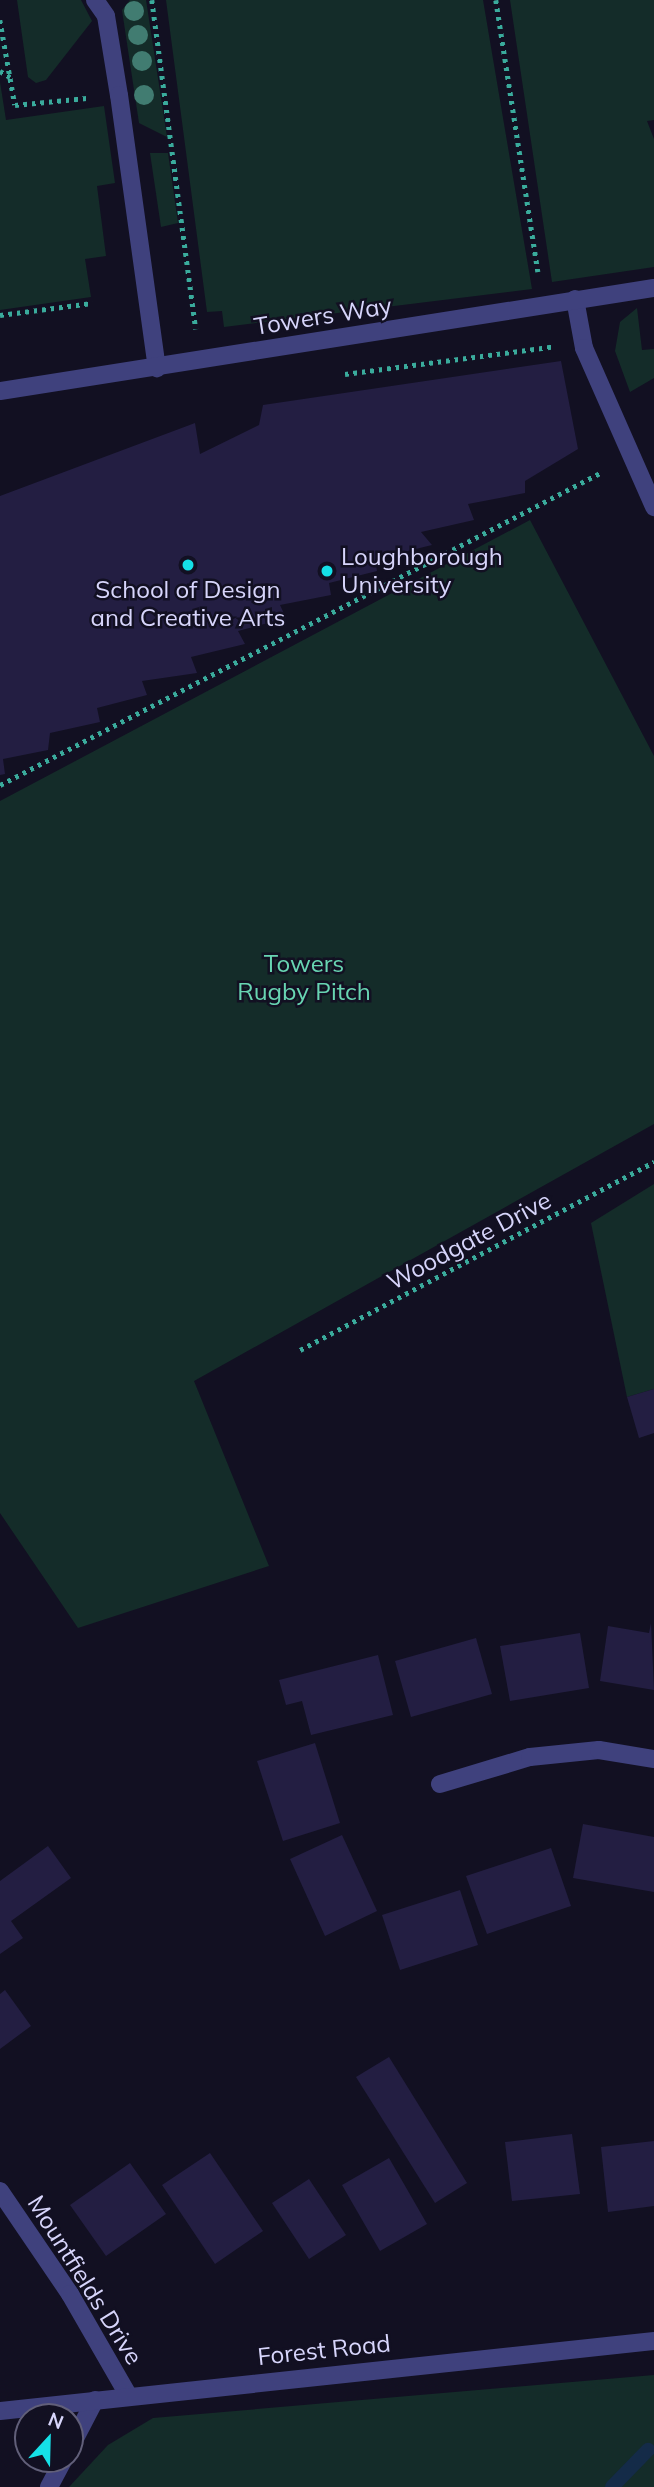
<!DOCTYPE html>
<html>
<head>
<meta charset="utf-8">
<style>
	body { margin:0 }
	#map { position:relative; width:654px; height:2487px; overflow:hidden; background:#121022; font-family:Mulish,sans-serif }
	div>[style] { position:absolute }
	.green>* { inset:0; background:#142c29 }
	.stream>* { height:14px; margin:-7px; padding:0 7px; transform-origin:7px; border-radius:7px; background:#142b48 }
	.building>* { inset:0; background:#231e42 }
	.path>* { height:4.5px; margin-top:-2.25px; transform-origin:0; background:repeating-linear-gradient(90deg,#3aab9c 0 3.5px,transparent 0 8.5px) }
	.service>* { height:18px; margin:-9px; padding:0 9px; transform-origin:9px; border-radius:9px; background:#3f417d }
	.minor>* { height:18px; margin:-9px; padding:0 9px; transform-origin:9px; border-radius:9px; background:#3f417d }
	.tertiary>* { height:18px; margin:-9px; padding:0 9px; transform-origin:9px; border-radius:9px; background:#3f417d }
	.trees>* { width:20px; height:20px; margin:-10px; border-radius:50%; background:#417c71 }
	.dots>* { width:19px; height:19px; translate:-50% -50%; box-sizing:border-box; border:4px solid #121022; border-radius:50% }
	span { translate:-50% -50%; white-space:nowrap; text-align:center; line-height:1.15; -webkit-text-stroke:5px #121022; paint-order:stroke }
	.street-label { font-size:24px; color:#d7d5fb }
	.poi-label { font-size:24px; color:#d7d5fb }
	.left { translate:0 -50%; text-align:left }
	.park-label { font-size:24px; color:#68d5b2 }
	.north { position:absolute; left:14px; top:2403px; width:70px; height:70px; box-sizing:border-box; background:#121022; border:2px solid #615f79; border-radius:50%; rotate:22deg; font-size:19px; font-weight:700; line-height:28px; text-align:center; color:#d7d5fb }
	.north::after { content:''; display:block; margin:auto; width:24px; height:32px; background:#15e0e7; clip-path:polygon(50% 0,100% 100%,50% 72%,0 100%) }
</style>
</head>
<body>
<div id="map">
	<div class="green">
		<i style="clip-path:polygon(17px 0,81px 0,92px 21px,46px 80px,36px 83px,28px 77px)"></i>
		<i style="clip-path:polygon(130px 0,146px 0,167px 137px,139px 123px,122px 10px)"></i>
		<i style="clip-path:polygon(166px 0,483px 0,532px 289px,224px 327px,222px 311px,207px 312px)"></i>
		<i style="clip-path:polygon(510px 0,654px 0,654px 120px,647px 121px,654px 139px,654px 267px,552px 282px)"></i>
		<i style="clip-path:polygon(0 82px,6px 120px,104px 106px,115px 183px,97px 186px,106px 256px,85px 259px,91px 297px,0 310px)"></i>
		<i style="clip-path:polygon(150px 153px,168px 153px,178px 223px,161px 227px)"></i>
		<i style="clip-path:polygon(637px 308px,642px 350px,654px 349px,654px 378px,630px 392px,615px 351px,620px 322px)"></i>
		<i style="clip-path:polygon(530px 520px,654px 756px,654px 1124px,194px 1381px,269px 1566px,78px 1628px,0 1513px,0 801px)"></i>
		<i style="clip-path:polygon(654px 1184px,654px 1389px,627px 1397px,591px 1223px)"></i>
		<i style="clip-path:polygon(654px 2375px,654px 2487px,69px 2487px,108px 2445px,153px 2418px)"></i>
	</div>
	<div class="stream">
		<i style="left:612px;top:2487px;width:52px;rotate:-45.8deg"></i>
	</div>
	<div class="building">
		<i style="clip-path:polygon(561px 361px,578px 449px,525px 481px,525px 493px,468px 504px,474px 520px,421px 532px,432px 545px,375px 559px,377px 571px,329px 583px,331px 595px,280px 605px,286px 618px,238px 631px,245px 644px,191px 657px,197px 673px,142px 681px,147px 695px,97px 708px,100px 722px,50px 733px,48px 750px,3px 759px,5px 774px,0 775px,0 496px,195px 423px,200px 454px,259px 425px,263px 405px)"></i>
		<i style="clip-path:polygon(654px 1389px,654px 1433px,639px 1438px,627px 1397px)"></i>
		<i style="clip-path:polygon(651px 1623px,654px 1690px,600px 1681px,608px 1626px,649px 1633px)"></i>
		<i style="clip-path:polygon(580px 1633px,589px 1688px,510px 1701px,500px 1646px)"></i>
		<i style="clip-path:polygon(476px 1638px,492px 1694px,411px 1717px,395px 1661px)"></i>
		<i style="clip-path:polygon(378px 1655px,393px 1715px,311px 1735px,302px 1701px,286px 1705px,279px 1680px)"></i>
		<i style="clip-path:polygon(315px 1743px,340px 1823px,283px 1841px,257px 1761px)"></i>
		<i style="clip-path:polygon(583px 1824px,654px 1837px,654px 1892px,573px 1878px)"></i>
		<i style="clip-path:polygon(342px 1835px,377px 1911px,325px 1936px,290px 1859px)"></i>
		<i style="clip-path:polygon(48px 1846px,71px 1878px,11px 1921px,23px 1938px,0 1954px,0 1881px)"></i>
		<i style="clip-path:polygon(551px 1848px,571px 1906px,487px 1934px,466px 1876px)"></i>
		<i style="clip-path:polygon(460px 1890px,478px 1945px,400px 1970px,382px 1915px)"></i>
		<i style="clip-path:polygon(5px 1990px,31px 2026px,0 2049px,0 1994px)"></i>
		<i style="clip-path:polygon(389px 2057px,467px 2183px,435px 2203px,356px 2077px)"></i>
		<i style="clip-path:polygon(572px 2134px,580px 2194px,512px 2201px,505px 2142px)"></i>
		<i style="clip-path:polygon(654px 2141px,654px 2206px,608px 2212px,601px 2147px)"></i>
		<i style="clip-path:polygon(210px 2153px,263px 2231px,215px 2264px,162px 2185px)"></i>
		<i style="clip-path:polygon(389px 2158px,427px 2224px,380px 2251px,342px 2185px)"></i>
		<i style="clip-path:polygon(130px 2163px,166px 2214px,106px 2256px,70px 2205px)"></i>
		<i style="clip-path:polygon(309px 2179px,346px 2235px,309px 2259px,272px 2203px)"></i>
	</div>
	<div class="path">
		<i style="left:152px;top:0;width:332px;rotate:82.4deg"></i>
		<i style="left:496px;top:0;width:275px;rotate:81.2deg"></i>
		<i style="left:0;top:20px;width:86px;rotate:80deg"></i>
		<i style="left:15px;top:105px;width:72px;rotate:-5.6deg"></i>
		<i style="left:0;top:71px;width:12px;rotate:31deg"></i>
		<i style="left:0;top:315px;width:93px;rotate:-7.4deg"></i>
		<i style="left:345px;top:374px;width:208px;rotate:-7.5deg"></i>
		<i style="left:0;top:785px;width:679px;rotate:-27.47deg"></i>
		<i style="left:300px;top:1350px;width:401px;rotate:-28deg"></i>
	</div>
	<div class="service">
		<i style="left:95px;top:0;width:19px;rotate:55deg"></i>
		<i style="left:106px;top:16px;width:80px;rotate:80.7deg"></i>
		<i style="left:119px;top:95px;width:276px;rotate:82.1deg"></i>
	</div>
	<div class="minor">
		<i style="left:575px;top:299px;width:50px;rotate:79.6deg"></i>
		<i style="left:584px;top:348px;width:174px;rotate:66.2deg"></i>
		<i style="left:0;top:391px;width:662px;rotate:-8.95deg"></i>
		<i style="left:440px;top:1784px;width:94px;rotate:-16.7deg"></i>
		<i style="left:530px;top:1757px;width:69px;rotate:-5.8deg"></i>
		<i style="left:599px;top:1750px;width:56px;rotate:9.3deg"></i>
		<i style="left:0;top:2191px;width:125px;rotate:55.8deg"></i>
		<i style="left:70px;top:2294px;width:116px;rotate:60.1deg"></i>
		<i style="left:70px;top:2448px;width:54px;rotate:-62.5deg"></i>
		<i style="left:49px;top:2487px;width:32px;rotate:-62deg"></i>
	</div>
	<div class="tertiary">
		<i style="left:0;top:2411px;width:658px;rotate:-6.11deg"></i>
	</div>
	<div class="trees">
		<i style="left:134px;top:11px"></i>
		<i style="left:138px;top:35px"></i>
		<i style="left:142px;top:61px"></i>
		<i style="left:144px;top:95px"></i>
	</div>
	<div class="dots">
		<i style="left:188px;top:565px;background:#15e0e7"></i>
		<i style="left:327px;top:571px;background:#15e0e7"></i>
	</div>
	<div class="street-label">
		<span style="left:323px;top:316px;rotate:-9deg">Towers Way</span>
		<span style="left:469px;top:1241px;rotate:-28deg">Woodgate Drive</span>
		<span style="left:85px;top:2280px;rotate:58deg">Mountfields Drive</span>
		<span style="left:324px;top:2350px;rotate:-6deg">Forest Road</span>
	</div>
	<div class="poi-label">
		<span class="left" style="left:341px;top:571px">Loughborough<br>University</span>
		<span style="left:188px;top:604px">School of Design<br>and Creative Arts</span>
	</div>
	<div class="park-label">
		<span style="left:304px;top:978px">Towers<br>Rugby Pitch</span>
	</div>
	<div class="north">N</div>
</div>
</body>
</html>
